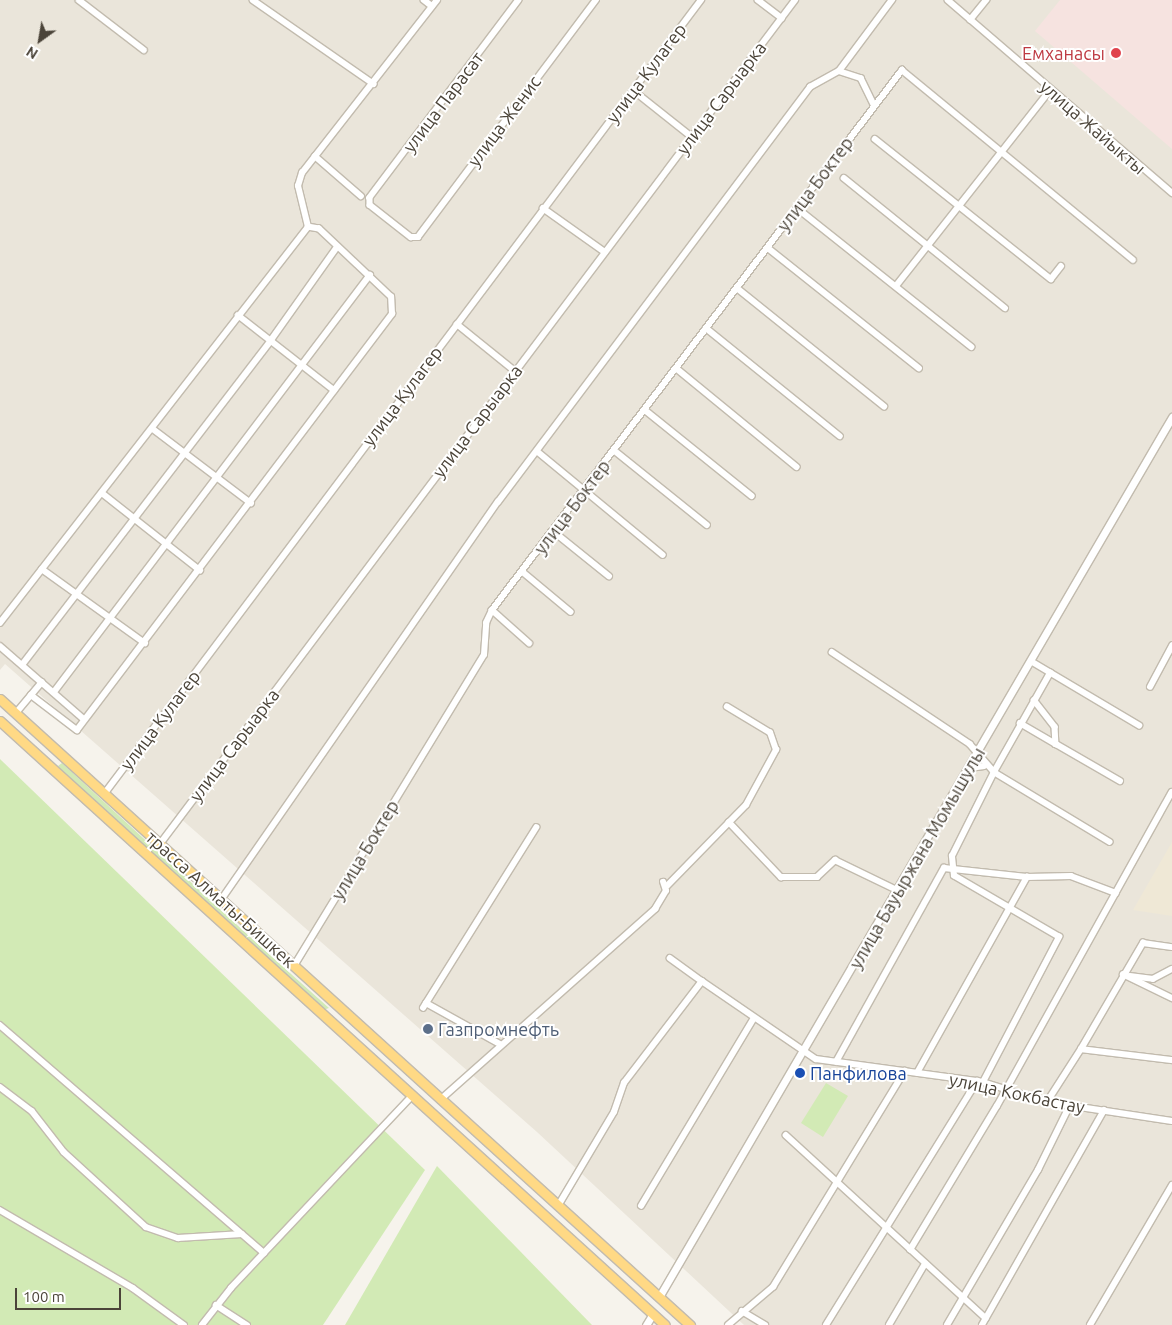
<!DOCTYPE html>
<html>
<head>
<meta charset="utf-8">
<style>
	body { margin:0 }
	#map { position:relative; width:1172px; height:1325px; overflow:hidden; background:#f6f3ec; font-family:Ubuntu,sans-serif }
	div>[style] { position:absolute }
	.residential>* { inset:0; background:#eae5da }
	.education>* { inset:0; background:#efe8d6 }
	.medical>* { inset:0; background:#f6e3e0 }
	.green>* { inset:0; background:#d2eab5 }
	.roads { filter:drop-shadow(1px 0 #c2bbae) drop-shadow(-1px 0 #c2bbae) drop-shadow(0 1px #c2bbae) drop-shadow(0 -1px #c2bbae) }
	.minor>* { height:5.5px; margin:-2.75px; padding:0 2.75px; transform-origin:2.75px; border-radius:2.75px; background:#fff }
	.tertiary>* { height:7px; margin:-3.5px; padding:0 3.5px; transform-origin:3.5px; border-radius:3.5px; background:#fff }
	.trunk>* { height:9px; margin:-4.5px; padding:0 4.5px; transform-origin:4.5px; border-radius:4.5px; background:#ffd985 }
	.dots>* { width:14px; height:14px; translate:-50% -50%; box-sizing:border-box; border:2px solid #fff; border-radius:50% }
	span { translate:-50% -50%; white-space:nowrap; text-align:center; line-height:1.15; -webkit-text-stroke:4px #fff; paint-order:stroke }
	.health-label { font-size:18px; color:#be3a42 }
	.right { translate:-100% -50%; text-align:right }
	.street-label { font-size:18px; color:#4b4439 }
	.service-label { font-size:18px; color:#4e5e75 }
	.left { translate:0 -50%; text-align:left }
	.transit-label { font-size:18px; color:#164399 }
	.north { position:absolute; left:15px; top:15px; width:50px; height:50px; -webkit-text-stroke:4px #fff; paint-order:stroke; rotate:212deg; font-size:14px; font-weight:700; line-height:20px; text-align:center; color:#4b4439 }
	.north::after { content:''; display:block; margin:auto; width:18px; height:22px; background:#4b4439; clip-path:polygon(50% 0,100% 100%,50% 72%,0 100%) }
	.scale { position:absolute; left:15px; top:1288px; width:106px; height:22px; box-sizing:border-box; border:2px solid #4b4439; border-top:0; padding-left:6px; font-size:15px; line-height:18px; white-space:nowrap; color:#4b4439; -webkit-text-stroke:4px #fff; paint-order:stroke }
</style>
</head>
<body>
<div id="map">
	<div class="residential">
		<i style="clip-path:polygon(0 0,1172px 0,1172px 1325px,744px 1325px,537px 1132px,5px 664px,0 670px)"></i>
	</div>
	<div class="education">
		<i style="clip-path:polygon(1172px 842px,1172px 916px,1133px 910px)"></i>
	</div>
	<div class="medical">
		<i style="clip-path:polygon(1060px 0,1172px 0,1172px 149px,1035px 31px)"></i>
	</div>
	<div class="green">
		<i style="clip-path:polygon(0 759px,425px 1170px,323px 1325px,0 1325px)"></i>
		<i style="clip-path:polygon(62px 763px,262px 948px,329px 1008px,323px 1010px,123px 827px,58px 766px)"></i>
		<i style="clip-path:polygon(826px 1083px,848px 1096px,823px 1137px,801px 1123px)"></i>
		<i style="clip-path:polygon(437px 1166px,592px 1325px,345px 1325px)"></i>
	</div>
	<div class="roads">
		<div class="minor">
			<i style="left:79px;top:0;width:82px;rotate:37.6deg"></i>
			<i style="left:253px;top:0;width:147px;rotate:34.8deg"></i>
			<i style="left:424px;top:0;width:10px;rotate:37deg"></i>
			<i style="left:519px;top:0;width:248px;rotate:127deg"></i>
			<i style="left:370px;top:198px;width:7px;rotate:90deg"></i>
			<i style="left:370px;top:205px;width:52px;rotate:38deg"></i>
			<i style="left:411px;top:237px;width:7px"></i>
			<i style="left:418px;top:237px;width:296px;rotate:-53.1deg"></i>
			<i style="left:758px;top:0;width:30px;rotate:37deg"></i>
			<i style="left:948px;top:0;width:296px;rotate:40.7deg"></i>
			<i style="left:970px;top:20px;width:26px;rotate:-51deg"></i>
			<i style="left:839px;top:71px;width:23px;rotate:18deg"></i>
			<i style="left:861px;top:78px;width:30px;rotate:64deg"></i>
			<i style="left:633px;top:90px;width:75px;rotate:38.5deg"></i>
			<i style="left:875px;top:139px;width:225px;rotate:38.5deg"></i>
			<i style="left:1051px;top:279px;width:16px;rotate:-52deg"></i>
			<i style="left:315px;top:156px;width:61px;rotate:41deg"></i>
			<i style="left:844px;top:178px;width:207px;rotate:38.9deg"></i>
			<i style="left:543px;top:208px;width:76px;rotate:35.4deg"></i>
			<i style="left:797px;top:208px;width:223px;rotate:38.5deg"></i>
			<i style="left:308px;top:227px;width:42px;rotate:-103.7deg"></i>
			<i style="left:298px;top:186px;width:14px;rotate:-73deg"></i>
			<i style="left:302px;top:173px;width:219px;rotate:-52deg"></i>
			<i style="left:768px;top:248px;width:193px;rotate:38.5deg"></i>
			<i style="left:896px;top:286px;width:249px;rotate:-51.8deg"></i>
			<i style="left:737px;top:288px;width:189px;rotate:38.8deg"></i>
			<i style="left:238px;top:315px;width:122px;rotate:38deg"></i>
			<i style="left:457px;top:324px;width:75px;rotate:39deg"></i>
			<i style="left:706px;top:328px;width:172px;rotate:38.9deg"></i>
			<i style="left:676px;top:368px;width:156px;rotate:39.3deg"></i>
			<i style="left:645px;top:410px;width:137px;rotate:38.8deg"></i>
			<i style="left:153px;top:429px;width:123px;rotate:37.1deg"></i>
			<i style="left:537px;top:451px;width:163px;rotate:39.5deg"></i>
			<i style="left:615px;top:451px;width:118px;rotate:38.8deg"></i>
			<i style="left:102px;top:493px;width:125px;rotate:38.2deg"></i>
			<i style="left:553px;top:531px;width:72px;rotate:38.8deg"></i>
			<i style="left:42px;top:569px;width:127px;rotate:35.7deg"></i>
			<i style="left:523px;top:572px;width:62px;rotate:39.8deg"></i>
			<i style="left:492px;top:610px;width:50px;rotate:41.7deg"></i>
			<i style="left:0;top:623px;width:502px;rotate:-52.13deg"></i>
			<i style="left:0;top:646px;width:111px;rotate:41deg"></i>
			<i style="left:832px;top:652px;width:166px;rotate:33.7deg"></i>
			<i style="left:970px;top:744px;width:37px;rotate:49deg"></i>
			<i style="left:994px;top:772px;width:114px;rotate:-60.5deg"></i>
			<i style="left:1031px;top:661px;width:126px;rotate:30.7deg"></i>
			<i style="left:22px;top:665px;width:409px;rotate:-52.5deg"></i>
			<i style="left:271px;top:340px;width:114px;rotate:-54.6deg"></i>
			<i style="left:1150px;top:687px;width:47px;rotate:-61.8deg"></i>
			<i style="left:54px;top:692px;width:523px;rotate:-52.85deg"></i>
			<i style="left:31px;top:695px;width:58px;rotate:37.3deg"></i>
			<i style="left:77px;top:730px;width:522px;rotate:-52.87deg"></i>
			<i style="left:392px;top:314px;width:17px;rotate:-93deg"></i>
			<i style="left:391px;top:297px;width:99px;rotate:-136.6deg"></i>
			<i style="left:319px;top:229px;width:11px;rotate:-170deg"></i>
			<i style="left:1034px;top:700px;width:34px;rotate:52deg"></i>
			<i style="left:1055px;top:727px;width:17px;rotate:87deg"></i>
			<i style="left:1056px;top:744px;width:74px;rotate:30deg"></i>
			<i style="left:16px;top:713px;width:40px;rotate:-50deg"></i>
			<i style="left:1020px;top:723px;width:42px;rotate:30.3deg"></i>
			<i style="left:970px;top:768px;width:14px;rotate:-8deg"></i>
			<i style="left:105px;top:793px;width:992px;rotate:-53.07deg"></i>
			<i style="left:729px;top:822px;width:76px;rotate:46.6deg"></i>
			<i style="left:781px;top:877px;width:36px"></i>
			<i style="left:817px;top:877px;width:25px;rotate:-43deg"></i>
			<i style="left:835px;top:860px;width:71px;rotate:25.8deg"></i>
			<i style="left:160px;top:844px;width:1056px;rotate:-53.04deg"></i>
			<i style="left:667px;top:886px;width:113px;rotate:-45.7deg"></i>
			<i style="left:746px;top:805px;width:63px;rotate:-61.4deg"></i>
			<i style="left:776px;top:750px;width:18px;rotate:-109deg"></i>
			<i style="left:770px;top:733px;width:50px;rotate:-148.8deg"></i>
			<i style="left:221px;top:900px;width:485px;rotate:-55.2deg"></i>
			<i style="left:498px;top:502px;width:519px;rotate:-53.06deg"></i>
			<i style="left:810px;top:87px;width:33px;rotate:-29deg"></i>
			<i style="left:839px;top:71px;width:89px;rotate:-53.3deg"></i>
			<i style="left:670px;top:958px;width:39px;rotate:36deg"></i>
			<i style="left:294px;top:966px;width:364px;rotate:-58.6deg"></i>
			<i style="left:484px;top:655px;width:32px;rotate:-86deg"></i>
			<i style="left:486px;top:623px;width:14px;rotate:-65deg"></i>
			<i style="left:492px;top:610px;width:678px;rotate:-52.79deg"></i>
			<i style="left:902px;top:70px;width:299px;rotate:39.4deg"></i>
			<i style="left:1123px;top:974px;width:55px;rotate:26.1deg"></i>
			<i style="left:1130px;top:976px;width:23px;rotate:7deg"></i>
			<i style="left:1153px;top:979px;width:21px;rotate:-28deg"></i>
			<i style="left:426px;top:1003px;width:85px;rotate:29deg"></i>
			<i style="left:423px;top:1008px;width:213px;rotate:-57.9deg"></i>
			<i style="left:0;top:1025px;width:349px;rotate:40.8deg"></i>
			<i style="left:1081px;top:1049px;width:123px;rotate:-59.7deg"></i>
			<i style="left:1143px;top:943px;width:29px;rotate:8deg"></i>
			<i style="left:836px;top:1062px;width:222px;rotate:-60.9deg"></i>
			<i style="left:944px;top:868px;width:83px;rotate:6.2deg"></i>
			<i style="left:1027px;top:877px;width:44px;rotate:-1.3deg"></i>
			<i style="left:1071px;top:876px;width:48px;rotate:20.7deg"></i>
			<i style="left:917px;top:1073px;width:225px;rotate:-60.7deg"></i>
			<i style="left:983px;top:1082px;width:164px;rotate:-62.3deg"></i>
			<i style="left:1059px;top:937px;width:121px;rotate:-149.8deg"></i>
			<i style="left:954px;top:876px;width:20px;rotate:-96deg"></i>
			<i style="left:952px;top:856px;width:94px;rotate:-63.4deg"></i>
			<i style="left:994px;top:772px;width:135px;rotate:31.1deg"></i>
			<i style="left:0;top:1087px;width:40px;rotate:37deg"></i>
			<i style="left:32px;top:1111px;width:52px;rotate:52deg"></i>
			<i style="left:64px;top:1152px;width:111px;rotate:42.4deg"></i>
			<i style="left:146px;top:1227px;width:34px;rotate:19deg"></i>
			<i style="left:178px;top:1238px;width:64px;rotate:-3.6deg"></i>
			<i style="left:440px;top:1100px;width:288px;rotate:-41.6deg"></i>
			<i style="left:655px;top:909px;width:21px;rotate:-59deg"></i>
			<i style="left:666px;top:891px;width:9px;rotate:-108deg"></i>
			<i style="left:1047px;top:1102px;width:63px;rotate:-57.3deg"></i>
			<i style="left:1081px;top:1049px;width:92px;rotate:6.9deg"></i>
			<i style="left:786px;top:1135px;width:271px;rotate:42.5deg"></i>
			<i style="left:558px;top:1206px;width:109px;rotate:-59.2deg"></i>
			<i style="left:614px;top:1112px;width:31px;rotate:-71deg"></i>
			<i style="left:624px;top:1083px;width:128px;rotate:-52.6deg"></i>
			<i style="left:702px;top:981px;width:138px;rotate:34.4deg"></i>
			<i style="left:816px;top:1059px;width:169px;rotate:7.8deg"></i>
			<i style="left:983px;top:1082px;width:67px;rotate:17.4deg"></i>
			<i style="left:1047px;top:1102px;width:126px;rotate:8.6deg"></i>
			<i style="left:641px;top:1206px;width:219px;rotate:-59deg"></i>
			<i style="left:0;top:1210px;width:154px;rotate:30.4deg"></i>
			<i style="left:133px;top:1288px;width:63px;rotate:36deg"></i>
			<i style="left:910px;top:1250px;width:168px;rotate:-58.9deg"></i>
			<i style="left:997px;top:1106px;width:359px;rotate:-60.9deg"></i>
			<i style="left:216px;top:1305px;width:37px;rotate:33deg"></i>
			<i style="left:742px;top:1311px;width:27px;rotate:31deg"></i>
			<i style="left:202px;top:1325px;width:47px;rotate:-51.9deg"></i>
			<i style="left:231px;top:1288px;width:265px;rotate:-46.7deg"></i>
			<i style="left:728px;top:1325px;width:59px;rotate:-40.2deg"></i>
			<i style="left:773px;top:1287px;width:253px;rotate:-58.6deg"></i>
			<i style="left:826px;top:1325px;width:287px;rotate:-58.2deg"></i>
			<i style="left:889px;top:1325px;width:71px;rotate:-59.5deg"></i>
			<i style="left:947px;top:1325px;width:180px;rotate:-59.6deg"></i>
			<i style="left:1038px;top:1170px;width:72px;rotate:-63.8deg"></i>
			<i style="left:982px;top:1325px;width:247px;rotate:-60.4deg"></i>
			<i style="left:1090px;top:1325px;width:162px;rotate:-59.6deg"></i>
		</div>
		<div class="tertiary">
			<i style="left:659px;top:1297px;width:1019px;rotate:-59.76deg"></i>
			<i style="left:646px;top:1325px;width:13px;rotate:-58deg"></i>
		</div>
		<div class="trunk">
			<i style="left:0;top:699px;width:932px;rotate:42.22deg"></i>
			<i style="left:0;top:721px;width:898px;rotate:42.25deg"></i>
		</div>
	</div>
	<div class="dots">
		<i style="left:1116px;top:53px;background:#e0444e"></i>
		<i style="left:428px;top:1029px;background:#5c6f8a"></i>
		<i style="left:800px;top:1073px;background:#1a4fb4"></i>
	</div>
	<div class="health-label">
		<span class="right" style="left:1105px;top:53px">Емханасы</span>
	</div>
	<div class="street-label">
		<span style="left:646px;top:73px;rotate:-53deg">улица Кулагер</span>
		<span style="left:721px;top:98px;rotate:-53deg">улица Сарыарка</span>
		<span style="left:443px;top:102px;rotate:-53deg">улица Парасат</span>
		<span style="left:504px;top:121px;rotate:-53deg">улица Женис</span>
		<span style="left:1093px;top:127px;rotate:41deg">улица Жайыкты</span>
		<span style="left:815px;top:184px;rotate:-53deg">улица Боктер</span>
		<span style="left:402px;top:396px;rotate:-53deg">улица Кулагер</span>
		<span style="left:477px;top:421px;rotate:-53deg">улица Сарыарка</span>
		<span style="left:572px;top:507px;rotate:-53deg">улица Боктер</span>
		<span style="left:160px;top:720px;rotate:-53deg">улица Кулагер</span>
		<span style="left:234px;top:745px;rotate:-53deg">улица Сарыарка</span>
		<span style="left:365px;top:850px;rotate:-59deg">улица Боктер</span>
		<span style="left:917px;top:858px;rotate:-60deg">улица Бауыржана Момышулы</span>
		<span style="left:221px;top:899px;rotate:42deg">трасса Алматы-Бишкек</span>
		<span style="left:1017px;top:1093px;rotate:12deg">улица Кокбастау</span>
	</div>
	<div class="service-label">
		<span class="left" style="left:438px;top:1029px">Газпромнефть</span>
	</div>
	<div class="transit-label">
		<span class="left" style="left:810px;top:1073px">Панфилова</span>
	</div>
	<div class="north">N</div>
	<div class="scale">100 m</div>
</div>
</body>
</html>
